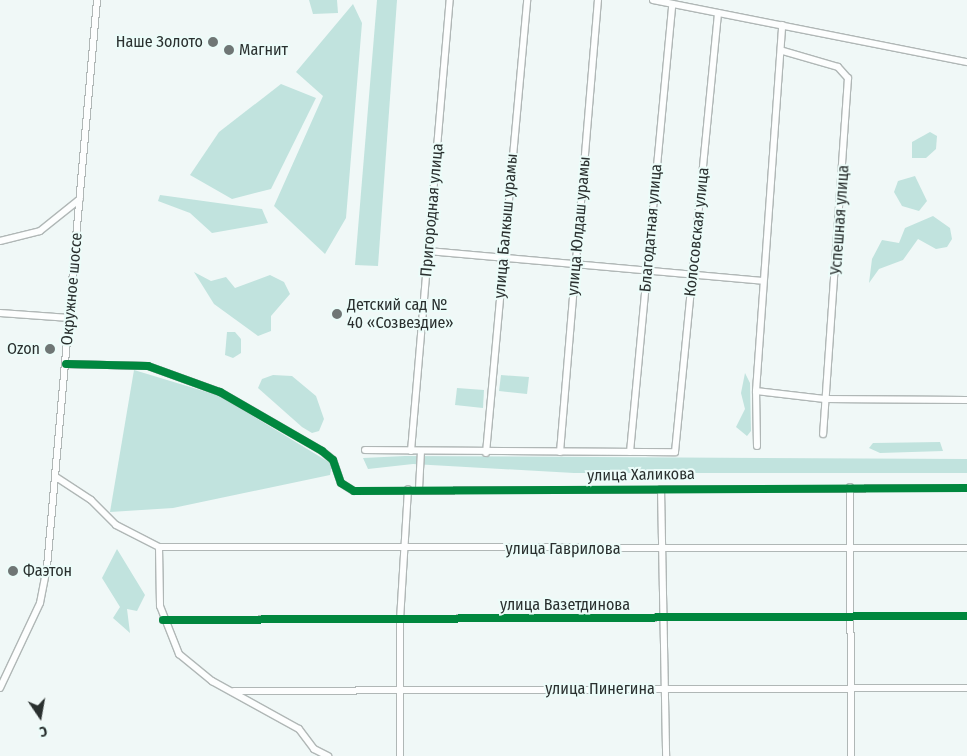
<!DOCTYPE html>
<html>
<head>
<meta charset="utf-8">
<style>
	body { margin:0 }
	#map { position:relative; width:967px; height:756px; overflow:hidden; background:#f0f8f7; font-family:"Fira Sans Condensed",sans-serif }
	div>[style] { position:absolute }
	.green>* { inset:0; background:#c1e3de }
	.roads { filter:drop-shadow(1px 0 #b0b7b6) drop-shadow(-1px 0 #b0b7b6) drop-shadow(0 1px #b0b7b6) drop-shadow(0 -1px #b0b7b6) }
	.minor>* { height:6px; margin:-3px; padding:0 3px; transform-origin:3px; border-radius:3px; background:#fdfefe }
	.cycleway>* { height:8px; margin:-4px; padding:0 4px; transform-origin:4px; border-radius:4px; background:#00873e }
	.dots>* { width:14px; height:14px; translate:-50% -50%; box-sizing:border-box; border:2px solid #ecfcf9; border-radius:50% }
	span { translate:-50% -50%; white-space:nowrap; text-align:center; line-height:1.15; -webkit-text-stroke:4px #ecfcf9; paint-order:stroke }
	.poi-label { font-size:16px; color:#2a302f }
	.right { translate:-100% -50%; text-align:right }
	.left { translate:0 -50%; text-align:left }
	.street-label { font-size:16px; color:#2a302f }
	.north { position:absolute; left:15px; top:691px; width:50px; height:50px; -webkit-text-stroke:4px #ecfcf9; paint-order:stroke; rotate:168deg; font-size:14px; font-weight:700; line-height:20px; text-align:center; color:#2a302f }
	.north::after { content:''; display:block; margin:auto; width:18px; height:22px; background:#2a302f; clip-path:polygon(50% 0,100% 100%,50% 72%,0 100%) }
</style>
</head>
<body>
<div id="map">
	<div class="green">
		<i style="clip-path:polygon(309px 0,337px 0,338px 13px,313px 14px)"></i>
		<i style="clip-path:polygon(377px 0,397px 0,378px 266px,355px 265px)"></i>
		<i style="clip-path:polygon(353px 4px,362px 23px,346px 218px,325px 254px,274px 206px,323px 96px,296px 72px)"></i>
		<i style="clip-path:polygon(281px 84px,316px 98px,271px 189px,232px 199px,190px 175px,219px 132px)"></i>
		<i style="clip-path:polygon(930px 132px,937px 136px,936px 149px,926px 158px,912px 158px,912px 142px)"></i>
		<i style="clip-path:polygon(915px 176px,927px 201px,919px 211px,902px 206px,894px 192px,898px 181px)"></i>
		<i style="clip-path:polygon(160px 195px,262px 209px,268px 223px,212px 233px,190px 213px,158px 201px)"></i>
		<i style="clip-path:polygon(933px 216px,950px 228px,952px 239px,947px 247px,936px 249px,918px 239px,903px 260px,879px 269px,869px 283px,872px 259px,882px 240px,899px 243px,905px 228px)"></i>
		<i style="clip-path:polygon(194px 272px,211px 281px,226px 277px,235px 288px,270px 275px,284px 282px,290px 294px,271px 316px,271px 331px,258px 336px,214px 304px)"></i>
		<i style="clip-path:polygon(227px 332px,235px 332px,241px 339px,241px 353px,233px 358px,225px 355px)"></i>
		<i style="clip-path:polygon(134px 370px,220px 396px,332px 464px,330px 475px,173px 508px,110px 512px)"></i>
		<i style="clip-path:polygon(745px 373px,750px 383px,751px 431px,747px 436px,736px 427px,745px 409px,741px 393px)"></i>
		<i style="clip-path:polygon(273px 375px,292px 376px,316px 396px,324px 419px,319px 431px,312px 433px,302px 427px,258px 388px,262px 379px)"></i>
		<i style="clip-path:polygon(501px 375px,529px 377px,527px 394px,499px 391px)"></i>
		<i style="clip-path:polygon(457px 388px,484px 390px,483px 408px,455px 405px)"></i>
		<i style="clip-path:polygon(940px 442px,943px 451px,880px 453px,869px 448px,873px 443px)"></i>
		<i style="clip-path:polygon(405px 456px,967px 459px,967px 473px,574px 473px,413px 464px,368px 469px,363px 458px)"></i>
		<i style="clip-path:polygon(117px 549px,145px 595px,137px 611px,127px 609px,130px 633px,113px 618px,120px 607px,102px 578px)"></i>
	</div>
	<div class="roads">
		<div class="minor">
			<i style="left:653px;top:0;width:320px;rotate:11.2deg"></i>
			<i style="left:783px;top:51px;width:57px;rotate:16.2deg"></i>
			<i style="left:838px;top:67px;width:15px;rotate:48deg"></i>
			<i style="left:848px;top:78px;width:357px;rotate:94deg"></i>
			<i style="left:0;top:241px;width:41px;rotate:-14deg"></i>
			<i style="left:40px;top:231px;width:51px;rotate:-38.7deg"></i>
			<i style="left:428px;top:251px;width:336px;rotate:5.1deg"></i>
			<i style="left:0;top:313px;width:70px;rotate:4.1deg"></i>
			<i style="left:66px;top:364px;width:82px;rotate:1.4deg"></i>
			<i style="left:148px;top:366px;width:77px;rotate:19.9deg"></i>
			<i style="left:220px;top:392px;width:118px;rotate:30deg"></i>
			<i style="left:322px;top:451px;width:14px;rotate:39deg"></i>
			<i style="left:333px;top:460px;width:24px;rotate:71deg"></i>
			<i style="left:341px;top:483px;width:15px;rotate:32deg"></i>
			<i style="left:354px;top:491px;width:613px;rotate:-0.28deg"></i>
			<i style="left:756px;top:391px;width:69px;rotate:6.6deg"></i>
			<i style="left:825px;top:399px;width:142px;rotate:0.4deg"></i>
			<i style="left:757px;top:446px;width:55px;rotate:-91deg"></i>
			<i style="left:756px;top:391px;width:367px;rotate:-85.9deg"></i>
			<i style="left:365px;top:450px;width:310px;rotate:0.4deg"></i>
			<i style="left:675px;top:452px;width:441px;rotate:-84.4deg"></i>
			<i style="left:411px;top:451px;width:453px;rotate:-85.1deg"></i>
			<i style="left:560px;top:452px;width:454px;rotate:-85.2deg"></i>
			<i style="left:630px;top:452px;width:450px;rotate:-84.6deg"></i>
			<i style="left:486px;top:453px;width:455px;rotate:-84.8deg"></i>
			<i style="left:56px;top:477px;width:42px;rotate:33.3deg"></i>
			<i style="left:91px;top:500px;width:35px;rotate:45deg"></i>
			<i style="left:116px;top:525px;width:48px;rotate:27.1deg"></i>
			<i style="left:159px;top:547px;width:59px;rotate:89deg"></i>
			<i style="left:160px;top:606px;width:52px;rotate:68.4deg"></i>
			<i style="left:179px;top:654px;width:43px;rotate:39.3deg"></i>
			<i style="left:212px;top:681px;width:99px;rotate:28.9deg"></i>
			<i style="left:299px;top:729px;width:25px;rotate:53deg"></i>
			<i style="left:314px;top:749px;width:16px;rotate:27deg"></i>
			<i style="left:850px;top:487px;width:269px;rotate:89.8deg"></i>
			<i style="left:419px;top:489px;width:38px;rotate:-87deg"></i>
			<i style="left:661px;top:489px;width:267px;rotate:88.9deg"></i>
			<i style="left:159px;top:547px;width:808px;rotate:0.07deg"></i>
			<i style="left:163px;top:620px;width:804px;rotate:-0.29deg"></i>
			<i style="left:0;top:688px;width:94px;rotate:-64.8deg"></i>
			<i style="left:40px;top:603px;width:37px;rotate:-79deg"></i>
			<i style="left:47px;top:567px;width:569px;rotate:-84.96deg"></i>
			<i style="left:234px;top:691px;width:733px;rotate:-0.23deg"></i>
			<i style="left:400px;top:756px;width:136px;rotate:-90deg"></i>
			<i style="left:400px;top:620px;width:131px;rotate:-86.5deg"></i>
		</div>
	</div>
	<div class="cycleway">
		<i style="left:66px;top:364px;width:82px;rotate:1.4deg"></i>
		<i style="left:148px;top:366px;width:77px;rotate:19.9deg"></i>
		<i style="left:220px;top:392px;width:118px;rotate:30deg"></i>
		<i style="left:322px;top:451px;width:14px;rotate:39deg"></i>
		<i style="left:333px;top:460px;width:24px;rotate:71deg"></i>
		<i style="left:341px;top:483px;width:15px;rotate:32deg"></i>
		<i style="left:354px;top:491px;width:613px;rotate:-0.28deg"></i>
		<i style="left:163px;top:620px;width:804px;rotate:-0.29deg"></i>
	</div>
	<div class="dots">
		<i style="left:213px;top:42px;background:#6f7675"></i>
		<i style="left:229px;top:50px;background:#6f7675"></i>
		<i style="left:337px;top:314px;background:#6f7675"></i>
		<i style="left:50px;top:349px;background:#6f7675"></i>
		<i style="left:13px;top:571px;background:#6f7675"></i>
	</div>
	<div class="poi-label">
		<span class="right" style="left:203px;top:42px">Наше Золото</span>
		<span class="left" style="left:239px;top:50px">Магнит</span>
		<span class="left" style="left:347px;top:314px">Детский сад №<br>40 «Созвездие»</span>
		<span class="right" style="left:40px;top:349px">Ozon</span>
		<span class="left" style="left:23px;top:571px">Фаэтон</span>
	</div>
	<div class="street-label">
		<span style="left:432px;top:210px;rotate:-85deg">Пригородная улица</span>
		<span style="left:840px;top:220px;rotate:-86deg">Успешная улица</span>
		<span style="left:506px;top:226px;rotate:-85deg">улица Балкыш урамы</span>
		<span style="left:579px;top:226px;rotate:-85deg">улица Юлдаш урамы</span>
		<span style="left:651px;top:228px;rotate:-85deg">Благодатная улица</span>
		<span style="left:697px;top:232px;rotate:-84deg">Колосовская улица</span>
		<span style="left:72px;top:289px;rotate:-85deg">Окружное шоссе</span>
		<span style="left:641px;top:475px;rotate:-1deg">улица Халикова</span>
		<span style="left:563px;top:549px">улица Гаврилова</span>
		<span style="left:565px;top:605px">улица Вазетдинова</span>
		<span style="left:600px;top:689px">улица Пинегина</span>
	</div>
	<div class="north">С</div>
</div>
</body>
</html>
